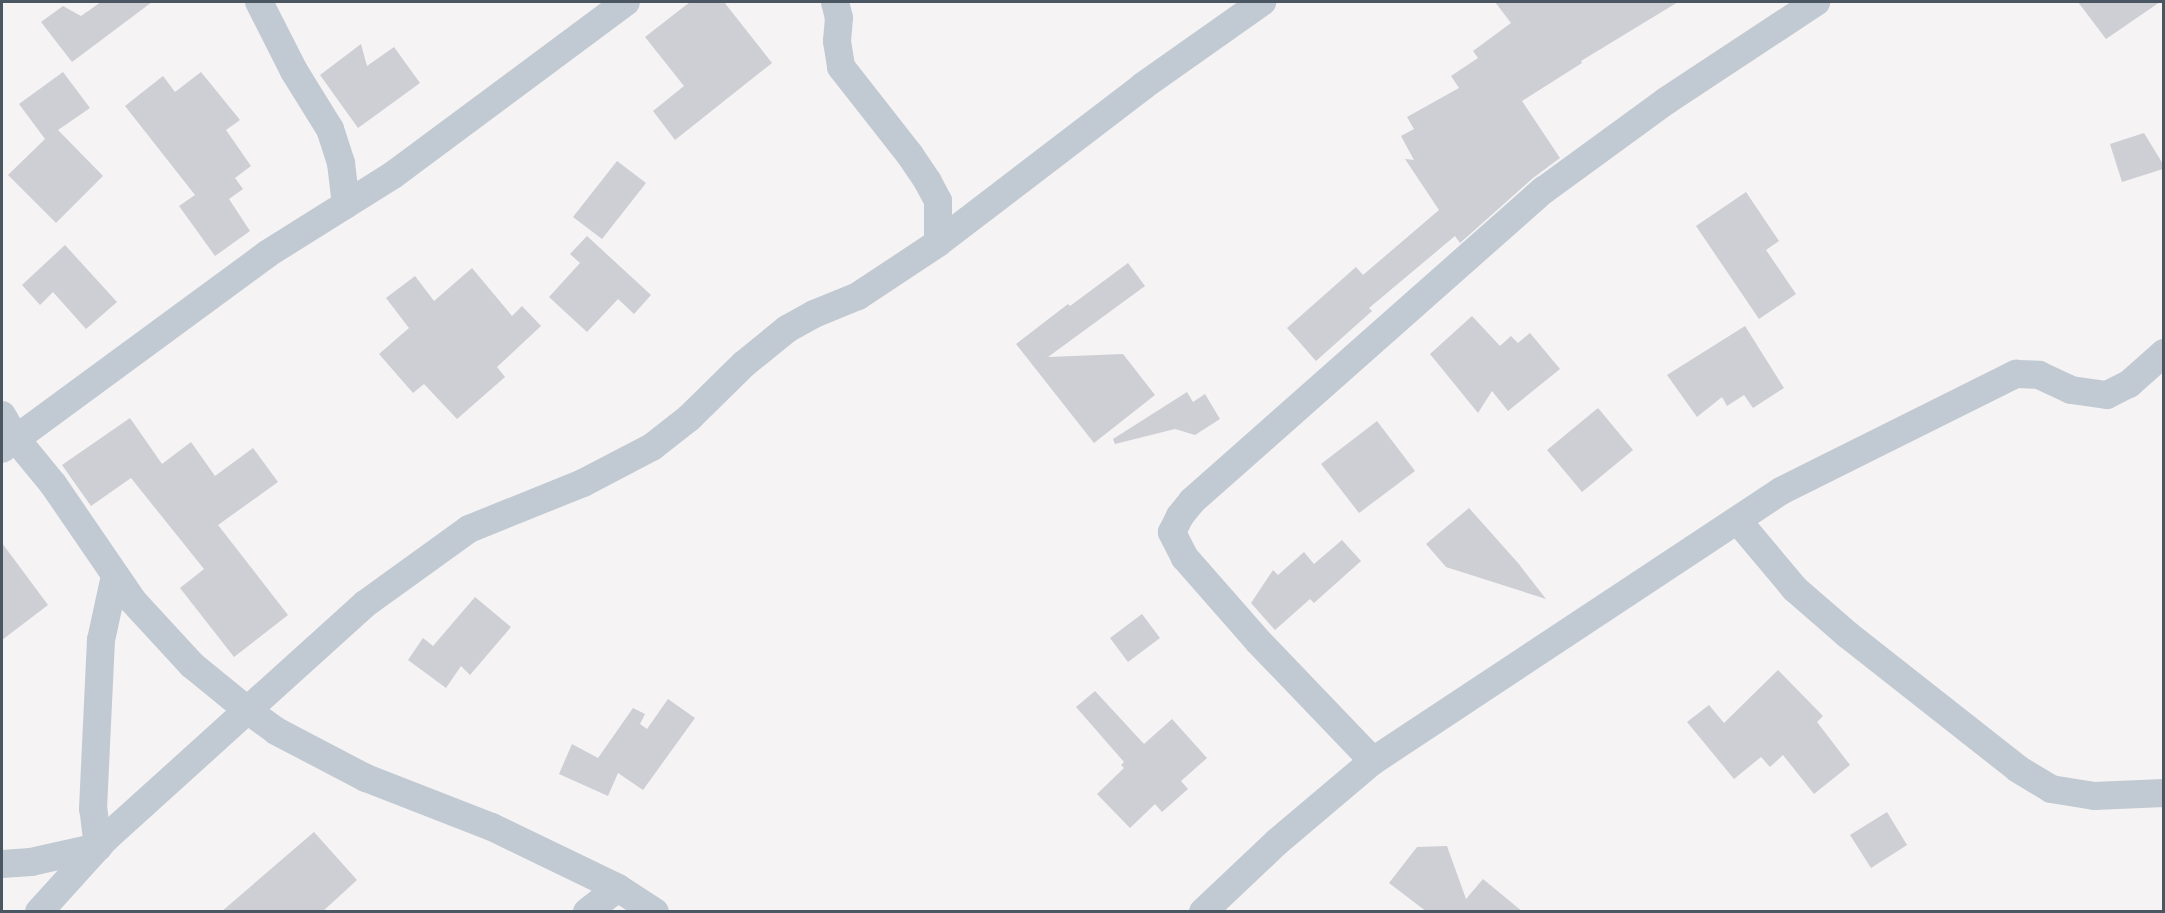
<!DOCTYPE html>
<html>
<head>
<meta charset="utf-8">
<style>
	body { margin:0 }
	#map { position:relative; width:2165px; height:913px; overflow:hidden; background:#f5f3f3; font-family:Lato,sans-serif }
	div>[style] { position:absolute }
	.building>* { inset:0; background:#cdcfd5 }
	.street>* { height:28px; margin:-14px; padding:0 14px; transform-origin:14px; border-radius:14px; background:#c1cad2 }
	span { translate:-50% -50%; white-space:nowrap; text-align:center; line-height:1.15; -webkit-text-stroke:6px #fff; paint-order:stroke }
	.frame { position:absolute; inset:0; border:3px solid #4a5661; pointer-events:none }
</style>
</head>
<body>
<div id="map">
	<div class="building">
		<i style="clip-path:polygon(101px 2px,152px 2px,72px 62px,41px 22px,63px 6px,81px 16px)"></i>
		<i style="clip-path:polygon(690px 2px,724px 2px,772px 63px,675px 140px,653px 111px,684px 86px,645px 37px)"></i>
		<i style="clip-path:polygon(1495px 2px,1678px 2px,1581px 61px,1582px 63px,1522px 101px,1560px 158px,1533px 178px,1460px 243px,1455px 236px,1369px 308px,1372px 311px,1316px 361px,1287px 328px,1356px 267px,1363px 275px,1439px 210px,1405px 159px,1414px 160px,1401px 136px,1414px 129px,1407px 117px,1459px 88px,1451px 76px,1478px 58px,1473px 51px,1511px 23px)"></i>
		<i style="clip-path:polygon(2078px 2px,2160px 2px,2106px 39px)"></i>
		<i style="clip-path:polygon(361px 44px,367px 66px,394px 47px,420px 83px,358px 128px,320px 75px)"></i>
		<i style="clip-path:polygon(63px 72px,90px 108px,58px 130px,103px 176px,56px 223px,8px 175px,45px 139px,19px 104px)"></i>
		<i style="clip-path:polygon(201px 72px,240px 120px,226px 130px,251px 166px,235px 178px,243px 189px,229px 199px,250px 231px,215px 256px,179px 206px,195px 195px,125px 106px,163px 76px,175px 92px)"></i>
		<i style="clip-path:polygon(2144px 133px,2163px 164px,2163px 169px,2122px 182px,2110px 144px)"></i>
		<i style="clip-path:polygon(617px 161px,646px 183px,602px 239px,573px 217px)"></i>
		<i style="clip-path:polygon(1746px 192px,1779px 241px,1766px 250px,1796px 294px,1759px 319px,1696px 226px)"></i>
		<i style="clip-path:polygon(587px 236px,651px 295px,634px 314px,618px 299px,587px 332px,549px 297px,580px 263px,570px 254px)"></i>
		<i style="clip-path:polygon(65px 245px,117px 302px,86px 329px,53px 292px,40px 305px,22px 285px)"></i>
		<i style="clip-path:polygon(1128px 263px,1145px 286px,1048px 357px,1123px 354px,1155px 395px,1094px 443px,1016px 344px,1068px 304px,1070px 306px)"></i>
		<i style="clip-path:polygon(472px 268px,512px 316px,522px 306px,541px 326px,497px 367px,505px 377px,457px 419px,424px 384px,413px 393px,379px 354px,409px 328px,386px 298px,415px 276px,434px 301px)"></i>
		<i style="clip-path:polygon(1472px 316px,1500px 346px,1511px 336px,1518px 343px,1530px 333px,1560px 369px,1508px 411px,1492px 391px,1478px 413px,1430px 354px)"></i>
		<i style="clip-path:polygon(1745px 326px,1784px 388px,1753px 408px,1744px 395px,1727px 406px,1722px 397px,1697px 417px,1667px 375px)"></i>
		<i style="clip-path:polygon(1187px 392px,1193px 402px,1205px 394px,1220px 419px,1195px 435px,1175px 429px,1115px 444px,1113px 439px)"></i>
		<i style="clip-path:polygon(1598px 408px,1633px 450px,1582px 492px,1547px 450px)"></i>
		<i style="clip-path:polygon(130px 418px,162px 464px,191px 442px,215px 476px,253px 448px,278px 482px,218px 525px,288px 615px,234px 657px,180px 588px,204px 569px,131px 478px,91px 506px,62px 465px)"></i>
		<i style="clip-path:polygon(1377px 421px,1415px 471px,1359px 513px,1321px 464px)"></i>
		<i style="clip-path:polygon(1469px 508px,1518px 563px,1546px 599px,1446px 567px,1426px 544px)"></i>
		<i style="clip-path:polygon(1342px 540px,1361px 561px,1314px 603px,1310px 599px,1275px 630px,1251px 603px,1273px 570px,1278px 575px,1304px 552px,1314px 564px)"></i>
		<i style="clip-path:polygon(2px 543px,48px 605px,2px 640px)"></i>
		<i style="clip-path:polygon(475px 597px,511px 627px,470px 675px,461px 666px,446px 688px,408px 660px,423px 638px,433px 646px)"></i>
		<i style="clip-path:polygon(1142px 614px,1160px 638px,1128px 662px,1110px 638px)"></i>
		<i style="clip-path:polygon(1778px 670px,1823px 716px,1817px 722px,1850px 765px,1814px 794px,1783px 755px,1770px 767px,1761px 757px,1734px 779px,1687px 722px,1709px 705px,1724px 723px)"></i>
		<i style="clip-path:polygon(1095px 691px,1144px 744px,1172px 719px,1207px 758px,1181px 781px,1188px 789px,1162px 812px,1155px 804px,1130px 828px,1097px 794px,1124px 768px,1121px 765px,1124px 762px,1076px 707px)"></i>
		<i style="clip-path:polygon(668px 699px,695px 718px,643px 790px,618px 773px,608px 796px,559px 774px,572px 744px,598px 758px,633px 708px,645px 714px,640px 724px,647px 729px)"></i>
		<i style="clip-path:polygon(1887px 812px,1907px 845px,1871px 868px,1850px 835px)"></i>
		<i style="clip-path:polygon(314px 832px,357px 880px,322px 912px,221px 912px)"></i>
		<i style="clip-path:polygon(1447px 846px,1466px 899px,1483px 879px,1523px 912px,1427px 912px,1389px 883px,1417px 847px)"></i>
	</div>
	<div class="street">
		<i style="left:259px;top:2px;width:77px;rotate:63.1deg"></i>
		<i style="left:294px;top:71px;width:68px;rotate:58.2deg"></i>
		<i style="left:330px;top:129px;width:36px;rotate:72deg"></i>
		<i style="left:341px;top:163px;width:42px;rotate:83.2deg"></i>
		<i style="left:835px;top:2px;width:16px;rotate:76deg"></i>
		<i style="left:839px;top:18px;width:23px;rotate:95deg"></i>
		<i style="left:837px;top:41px;width:26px;rotate:81deg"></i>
		<i style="left:841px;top:67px;width:112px;rotate:51.9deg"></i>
		<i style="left:910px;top:155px;width:32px;rotate:56deg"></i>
		<i style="left:928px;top:182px;width:21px;rotate:62deg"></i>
		<i style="left:938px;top:201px;width:42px;rotate:90deg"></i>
		<i style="left:2px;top:415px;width:28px;rotate:60deg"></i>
		<i style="left:16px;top:439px;width:58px;rotate:50.6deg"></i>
		<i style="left:53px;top:484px;width:142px;rotate:55.6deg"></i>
		<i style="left:133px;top:601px;width:87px;rotate:47.3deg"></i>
		<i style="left:192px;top:665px;width:70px;rotate:39.2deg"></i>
		<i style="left:246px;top:709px;width:37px;rotate:36deg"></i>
		<i style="left:276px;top:731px;width:102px;rotate:27.6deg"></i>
		<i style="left:366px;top:778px;width:135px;rotate:21.3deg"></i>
		<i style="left:492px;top:827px;width:140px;rotate:25.8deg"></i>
		<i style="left:618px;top:888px;width:44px;rotate:33deg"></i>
		<i style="left:2px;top:449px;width:329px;rotate:-36.3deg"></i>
		<i style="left:267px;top:254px;width:149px;rotate:-32.1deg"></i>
		<i style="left:393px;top:175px;width:290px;rotate:-36.6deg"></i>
		<i style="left:1738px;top:521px;width:89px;rotate:50deg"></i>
		<i style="left:1795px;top:589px;width:70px;rotate:41deg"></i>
		<i style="left:1848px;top:635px;width:216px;rotate:38.2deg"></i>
		<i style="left:2018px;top:769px;width:39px;rotate:31deg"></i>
		<i style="left:2051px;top:789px;width:44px;rotate:9.2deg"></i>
		<i style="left:2094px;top:796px;width:70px;rotate:-2.5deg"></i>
		<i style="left:1373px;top:761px;width:166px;rotate:-133.8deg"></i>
		<i style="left:1258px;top:641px;width:111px;rotate:-131.3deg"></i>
		<i style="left:1185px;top:558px;width:29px;rotate:-117deg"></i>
		<i style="left:1172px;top:532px;width:18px;rotate:-63deg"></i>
		<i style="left:1180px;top:516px;width:19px;rotate:-51deg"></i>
		<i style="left:1192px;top:501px;width:470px;rotate:-41.5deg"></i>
		<i style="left:1544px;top:190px;width:151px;rotate:-36.1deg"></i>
		<i style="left:1666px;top:101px;width:180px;rotate:-33.4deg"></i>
		<i style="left:2px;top:864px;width:29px;rotate:-4deg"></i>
		<i style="left:31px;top:862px;width:69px;rotate:-12.6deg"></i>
		<i style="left:98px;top:847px;width:38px;rotate:-97deg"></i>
		<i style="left:93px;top:809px;width:169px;rotate:-87.3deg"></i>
		<i style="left:101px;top:640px;width:66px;rotate:-77.7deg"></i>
		<i style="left:39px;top:912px;width:100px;rotate:-47.8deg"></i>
		<i style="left:106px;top:838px;width:349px;rotate:-42.1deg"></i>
		<i style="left:365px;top:604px;width:128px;rotate:-35.8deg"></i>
		<i style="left:469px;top:529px;width:123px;rotate:-22deg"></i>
		<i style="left:583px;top:483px;width:78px;rotate:-27.6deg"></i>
		<i style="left:652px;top:447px;width:47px;rotate:-38.1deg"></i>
		<i style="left:689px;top:418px;width:77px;rotate:-44.5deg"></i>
		<i style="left:744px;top:364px;width:55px;rotate:-39.1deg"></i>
		<i style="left:787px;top:329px;width:31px;rotate:-29deg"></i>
		<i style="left:814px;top:314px;width:48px;rotate:-22.2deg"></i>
		<i style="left:858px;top:296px;width:96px;rotate:-33.5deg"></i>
		<i style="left:938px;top:243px;width:258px;rotate:-37.4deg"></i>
		<i style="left:1143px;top:86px;width:146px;rotate:-35.2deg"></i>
		<i style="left:587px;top:912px;width:39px;rotate:-38deg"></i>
		<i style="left:1203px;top:912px;width:102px;rotate:-43.4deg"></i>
		<i style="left:1277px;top:842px;width:126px;rotate:-40.2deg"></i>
		<i style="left:1373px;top:761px;width:489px;rotate:-33.5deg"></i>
		<i style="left:1781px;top:491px;width:263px;rotate:-26.5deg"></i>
		<i style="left:2016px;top:374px;width:23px;rotate:2deg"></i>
		<i style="left:2039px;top:375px;width:35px;rotate:25deg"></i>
		<i style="left:2071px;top:390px;width:36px;rotate:8deg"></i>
		<i style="left:2107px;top:395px;width:25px;rotate:-27deg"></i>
		<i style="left:2129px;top:384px;width:47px;rotate:-41.5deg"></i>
	</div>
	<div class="frame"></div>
</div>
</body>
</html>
